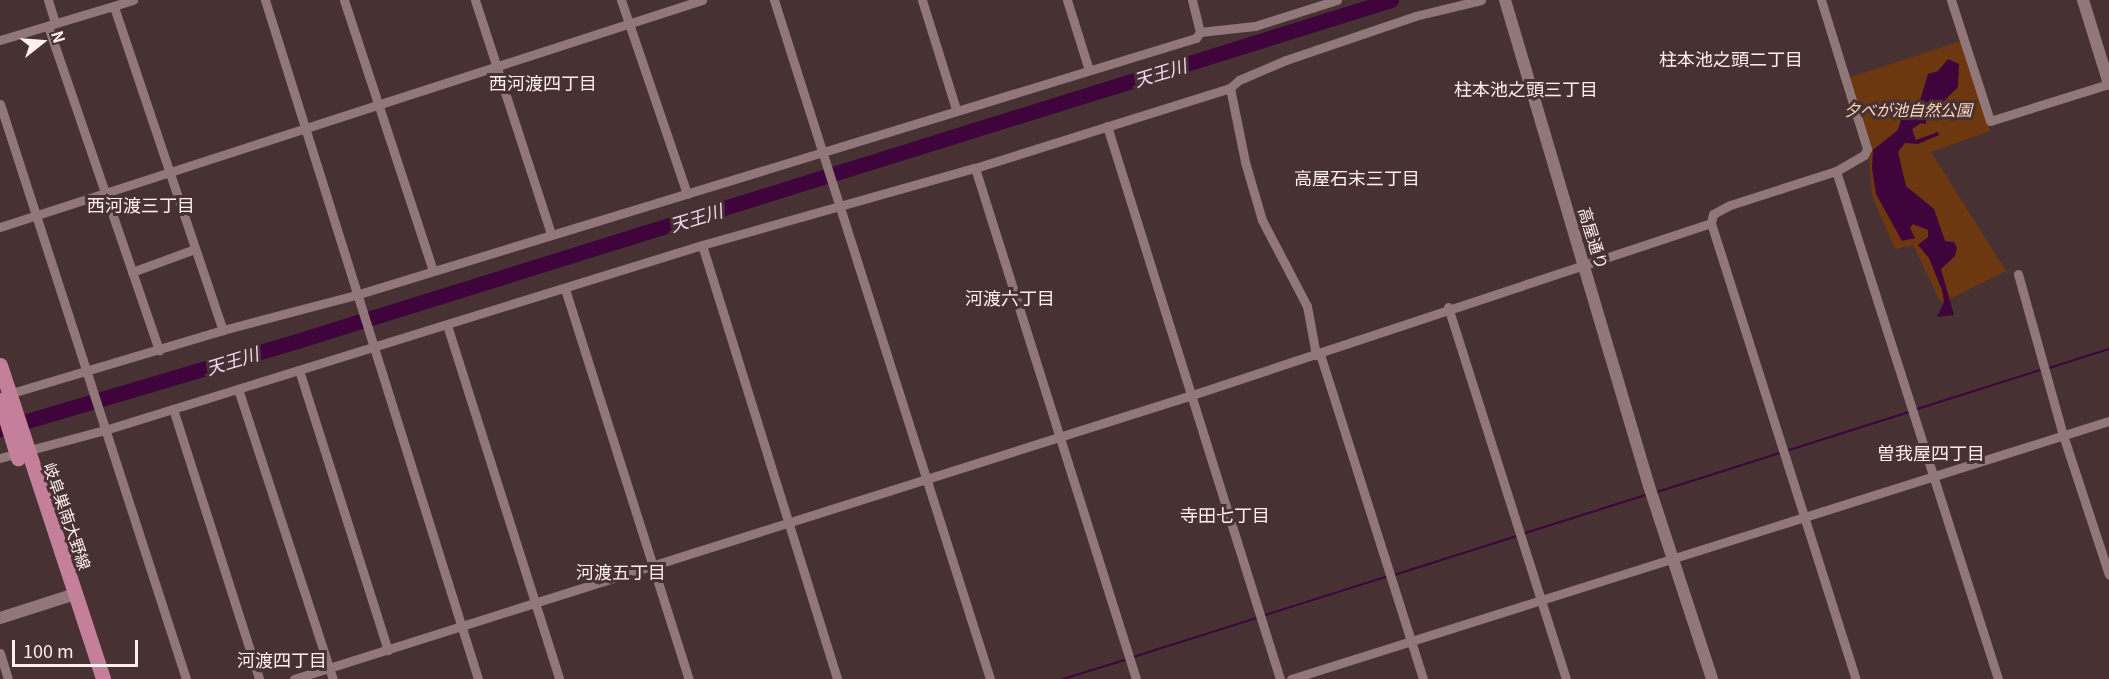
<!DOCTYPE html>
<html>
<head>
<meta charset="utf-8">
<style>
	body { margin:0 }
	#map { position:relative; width:2109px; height:679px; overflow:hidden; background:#473133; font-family:Georgia,"Noto Sans JP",serif }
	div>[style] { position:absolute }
	.green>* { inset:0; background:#6d380f }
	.water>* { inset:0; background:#3f043b }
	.stream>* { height:2px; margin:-1px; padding:0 1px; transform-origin:1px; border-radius:1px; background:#3f043b }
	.river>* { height:15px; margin:-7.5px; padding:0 7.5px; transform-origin:7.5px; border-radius:7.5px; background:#3f043b }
	.minor>* { height:9px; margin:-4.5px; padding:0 4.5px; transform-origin:4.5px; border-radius:4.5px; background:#917779 }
	.tertiary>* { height:12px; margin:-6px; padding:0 6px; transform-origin:6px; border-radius:6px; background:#917779 }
	.primary>* { height:15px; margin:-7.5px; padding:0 7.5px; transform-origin:7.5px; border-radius:7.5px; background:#c4809b }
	span { translate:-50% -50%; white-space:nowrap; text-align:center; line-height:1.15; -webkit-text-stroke:6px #473133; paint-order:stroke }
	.park-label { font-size:16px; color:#fed6bd; font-style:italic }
	.street-label { font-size:16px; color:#fdeeef }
	.neighbourhood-label { font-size:18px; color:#fdeeef }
	.water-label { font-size:18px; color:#f9d5f4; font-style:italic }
	.north { position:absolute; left:12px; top:12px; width:60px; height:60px; -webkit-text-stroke:4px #473133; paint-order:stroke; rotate:73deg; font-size:16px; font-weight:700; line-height:24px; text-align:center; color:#fdeeef }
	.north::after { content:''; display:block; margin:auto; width:21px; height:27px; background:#fdeeef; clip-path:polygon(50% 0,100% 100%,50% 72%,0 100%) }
	.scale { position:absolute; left:12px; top:640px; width:126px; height:27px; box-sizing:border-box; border:3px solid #fdeeef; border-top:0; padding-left:8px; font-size:18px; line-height:21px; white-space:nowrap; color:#fdeeef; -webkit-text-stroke:4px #473133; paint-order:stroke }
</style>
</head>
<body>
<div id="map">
	<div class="green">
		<i style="clip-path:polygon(1961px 41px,1990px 131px,1931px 152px,2006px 271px,1941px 303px,1913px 245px,1895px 249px,1872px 196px,1869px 154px,1848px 78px)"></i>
	</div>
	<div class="water">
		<i style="clip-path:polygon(1948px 59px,1959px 64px,1958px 87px,1926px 119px,1926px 124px,1921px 123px,1912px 129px,1916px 140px,1938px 132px,1939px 135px,1918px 144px,1905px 143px,1898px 152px,1906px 186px,1934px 209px,1945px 241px,1954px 242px,1957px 248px,1955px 256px,1941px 269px,1954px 315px,1937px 317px,1944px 302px,1942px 290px,1929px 258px,1918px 245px,1928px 237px,1928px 230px,1913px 224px,1910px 228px,1915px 238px,1902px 241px,1876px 194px,1872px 168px,1873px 150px,1898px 130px,1903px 113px,1919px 104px,1928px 74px,1938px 71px)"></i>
	</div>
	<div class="stream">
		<i style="left:2046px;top:369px;width:66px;rotate:-17.6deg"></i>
		<i style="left:1914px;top:410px;width:132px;rotate:-17.6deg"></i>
		<i style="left:1786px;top:451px;width:129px;rotate:-17.6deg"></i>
		<i style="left:1657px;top:492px;width:129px;rotate:-17.6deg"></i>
		<i style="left:1522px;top:534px;width:133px;rotate:-17.5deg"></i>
		<i style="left:1394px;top:575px;width:129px;rotate:-17.6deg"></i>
		<i style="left:1262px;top:616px;width:132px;rotate:-17.6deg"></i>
		<i style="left:1133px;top:657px;width:130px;rotate:-17.5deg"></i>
		<i style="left:1063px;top:679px;width:68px;rotate:-17.1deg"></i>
	</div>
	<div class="river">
		<i style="left:0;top:429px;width:310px;rotate:-16.5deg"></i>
		<i style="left:297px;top:341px;width:1146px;rotate:-17.31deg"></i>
	</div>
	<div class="minor">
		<i style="left:48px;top:0;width:24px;rotate:73deg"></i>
		<i style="left:265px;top:0;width:712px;rotate:72.58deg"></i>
		<i style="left:344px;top:0;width:284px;rotate:71.8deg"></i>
		<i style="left:475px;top:0;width:246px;rotate:72deg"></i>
		<i style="left:621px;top:0;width:205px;rotate:71.2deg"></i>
		<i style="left:774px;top:0;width:713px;rotate:72.35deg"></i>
		<i style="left:922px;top:0;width:114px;rotate:72.7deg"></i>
		<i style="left:1067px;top:0;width:73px;rotate:72.6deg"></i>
		<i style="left:1192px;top:0;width:33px;rotate:76deg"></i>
		<i style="left:1821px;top:0;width:156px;rotate:72.8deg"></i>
		<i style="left:1867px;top:149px;width:7px;rotate:117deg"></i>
		<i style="left:1864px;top:155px;width:32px;rotate:150deg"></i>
		<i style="left:1836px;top:171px;width:111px;rotate:162.2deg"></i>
		<i style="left:1730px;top:205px;width:19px;rotate:152deg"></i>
		<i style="left:1713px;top:214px;width:9px;rotate:103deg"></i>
		<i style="left:1711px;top:223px;width:478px;rotate:72.4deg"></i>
		<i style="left:1951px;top:0;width:127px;rotate:72.1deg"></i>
		<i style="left:1990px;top:121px;width:125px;rotate:-17.3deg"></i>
		<i style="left:114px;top:7px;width:341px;rotate:71.4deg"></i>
		<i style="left:48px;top:26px;width:343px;rotate:71.1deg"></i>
		<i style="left:1200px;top:32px;width:55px;rotate:-6.2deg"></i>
		<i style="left:1255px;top:26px;width:86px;rotate:-17.6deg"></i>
		<i style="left:0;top:40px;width:139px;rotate:-16.7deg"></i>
		<i style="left:1230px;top:88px;width:76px;rotate:78.5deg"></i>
		<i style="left:1245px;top:162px;width:60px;rotate:73.7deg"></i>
		<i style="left:1262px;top:220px;width:97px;rotate:62.4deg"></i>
		<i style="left:1307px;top:306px;width:50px;rotate:79.6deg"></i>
		<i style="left:0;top:104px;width:604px;rotate:72.07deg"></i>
		<i style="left:1107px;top:126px;width:579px;rotate:72.63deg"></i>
		<i style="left:975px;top:168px;width:536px;rotate:72.51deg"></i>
		<i style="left:1836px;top:171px;width:533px;rotate:72.31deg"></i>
		<i style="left:0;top:227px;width:738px;rotate:-17.92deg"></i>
		<i style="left:702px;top:245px;width:455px;rotate:72.7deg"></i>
		<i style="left:132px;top:272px;width:67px;rotate:-20.1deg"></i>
		<i style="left:2018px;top:274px;width:167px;rotate:74.4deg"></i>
		<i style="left:2063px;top:435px;width:147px;rotate:71.8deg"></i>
		<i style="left:565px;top:289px;width:409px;rotate:72.4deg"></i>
		<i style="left:1448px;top:307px;width:390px;rotate:72.4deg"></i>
		<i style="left:447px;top:325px;width:371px;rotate:72.4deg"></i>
		<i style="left:1320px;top:354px;width:341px;rotate:72.4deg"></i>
		<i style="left:299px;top:370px;width:294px;rotate:72.4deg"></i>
		<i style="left:238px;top:389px;width:305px;rotate:71.9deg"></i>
		<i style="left:5px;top:395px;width:227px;rotate:-16.6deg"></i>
		<i style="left:223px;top:330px;width:141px;rotate:-14.8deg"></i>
		<i style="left:359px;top:294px;width:875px;rotate:-17.01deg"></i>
		<i style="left:1196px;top:38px;width:7px;rotate:-56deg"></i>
		<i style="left:173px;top:409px;width:283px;rotate:72.3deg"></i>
		<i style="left:0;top:458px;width:109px;rotate:-14.9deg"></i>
		<i style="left:105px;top:430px;width:625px;rotate:-17.22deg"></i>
		<i style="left:702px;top:245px;width:284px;rotate:-15.8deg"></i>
		<i style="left:975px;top:168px;width:267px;rotate:-17.4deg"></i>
		<i style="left:1230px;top:88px;width:12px;rotate:-42deg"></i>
		<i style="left:1239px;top:80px;width:51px;rotate:-23.1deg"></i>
		<i style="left:1286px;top:60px;width:136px;rotate:-18.8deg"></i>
		<i style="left:1415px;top:16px;width:68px;rotate:-13.6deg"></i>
		<i style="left:0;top:653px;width:27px;rotate:73deg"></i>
		<i style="left:294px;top:679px;width:939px;rotate:-17.55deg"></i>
		<i style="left:1189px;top:396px;width:550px;rotate:-18.34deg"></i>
		<i style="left:1291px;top:679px;width:858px;rotate:-17.51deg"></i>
	</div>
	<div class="tertiary">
		<i style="left:1505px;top:0;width:507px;rotate:73.5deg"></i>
		<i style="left:1649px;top:486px;width:203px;rotate:71.9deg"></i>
		<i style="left:2083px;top:0;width:88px;rotate:72.8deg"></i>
		<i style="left:0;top:618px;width:79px;rotate:-17.7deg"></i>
	</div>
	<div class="primary">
		<i style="left:0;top:365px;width:330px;rotate:71.8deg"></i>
		<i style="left:0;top:400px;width:61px;rotate:72.8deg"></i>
	</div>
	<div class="park-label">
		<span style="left:1908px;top:109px">夕べが池自然公園</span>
	</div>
	<div class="street-label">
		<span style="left:1594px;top:238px;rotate:73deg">高屋通り</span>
		<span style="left:68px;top:516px;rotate:71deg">岐阜巣南大野線</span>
	</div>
	<div class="neighbourhood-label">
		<span style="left:1731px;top:58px">柱本池之頭二丁目</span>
		<span style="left:543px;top:82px">西河渡四丁目</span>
		<span style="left:1526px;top:88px">柱本池之頭三丁目</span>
		<span style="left:1357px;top:177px">高屋石末三丁目</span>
		<span style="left:141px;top:204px">西河渡三丁目</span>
		<span style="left:1010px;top:297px">河渡六丁目</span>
		<span style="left:1931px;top:452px">曽我屋四丁目</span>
		<span style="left:1225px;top:514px">寺田七丁目</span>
		<span style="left:621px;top:571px">河渡五丁目</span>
		<span style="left:282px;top:659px">河渡四丁目</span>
	</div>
	<div class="water-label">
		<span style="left:1160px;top:72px;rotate:-17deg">天王川</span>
		<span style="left:696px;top:217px;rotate:-17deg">天王川</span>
		<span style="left:232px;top:360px;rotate:-17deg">天王川</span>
	</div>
	<div class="north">N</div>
	<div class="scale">100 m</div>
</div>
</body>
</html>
